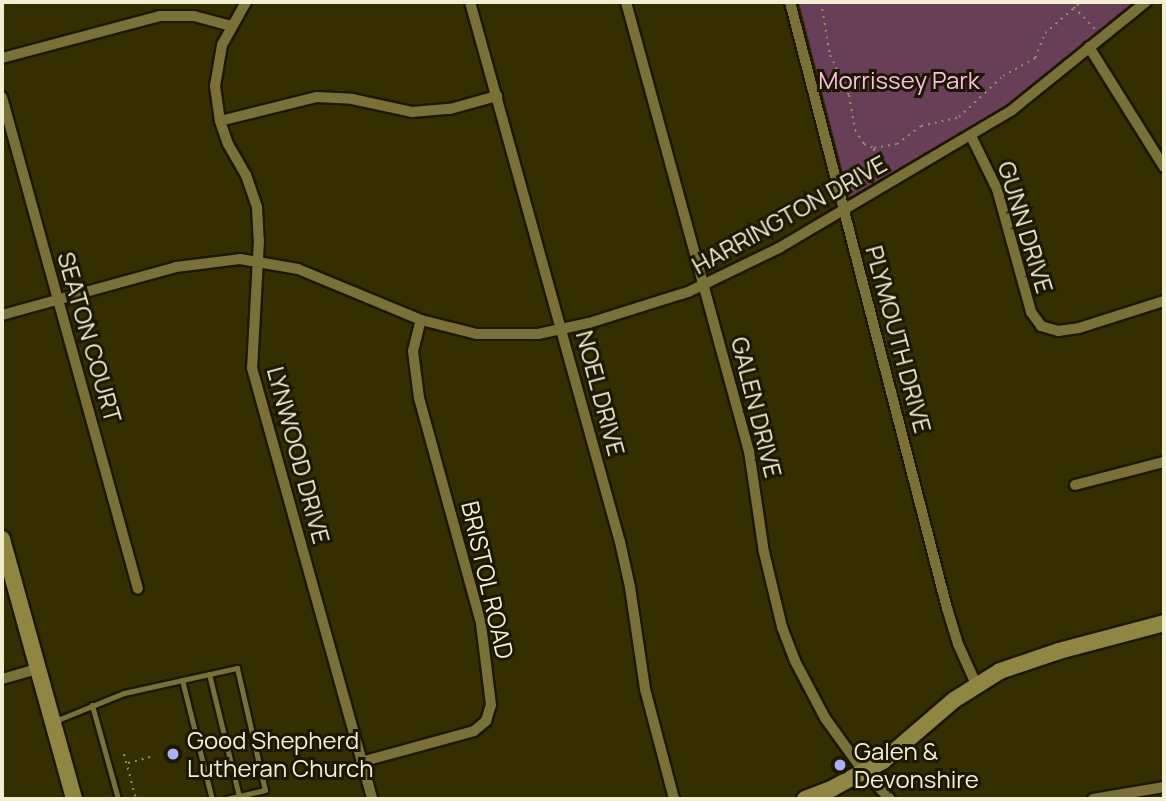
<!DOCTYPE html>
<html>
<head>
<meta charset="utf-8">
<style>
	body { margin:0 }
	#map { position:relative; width:1166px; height:801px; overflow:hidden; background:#352f00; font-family:Manrope,sans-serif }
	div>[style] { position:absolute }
	.green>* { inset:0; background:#693e59 }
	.path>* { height:2px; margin-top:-1px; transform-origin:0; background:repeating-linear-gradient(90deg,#949069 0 2px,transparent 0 7px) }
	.roads { filter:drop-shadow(2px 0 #1b1700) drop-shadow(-2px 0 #1b1700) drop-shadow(0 2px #1b1700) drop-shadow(0 -2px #1b1700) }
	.lane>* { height:5px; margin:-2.5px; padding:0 2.5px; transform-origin:2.5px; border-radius:2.5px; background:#797136 }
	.street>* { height:10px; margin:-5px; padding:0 5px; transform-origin:5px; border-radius:5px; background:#797136 }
	.secondary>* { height:16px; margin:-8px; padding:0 8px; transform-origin:8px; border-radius:8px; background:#8f8641 }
	.dots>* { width:19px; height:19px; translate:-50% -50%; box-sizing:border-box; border:4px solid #1b1701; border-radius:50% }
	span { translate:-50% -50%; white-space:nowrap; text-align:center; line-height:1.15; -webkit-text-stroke:6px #1b1701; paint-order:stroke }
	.park-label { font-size:24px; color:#fabee3 }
	.street-label { font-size:24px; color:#f3efd1 }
	.poi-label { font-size:24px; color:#f3efd1 }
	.left { translate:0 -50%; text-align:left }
	.frame { position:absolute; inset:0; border:4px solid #f3efd1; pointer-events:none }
</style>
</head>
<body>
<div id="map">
	<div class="green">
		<i style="clip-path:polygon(799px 2px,1136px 2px,995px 114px,850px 200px)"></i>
	</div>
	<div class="path">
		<i style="left:821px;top:2px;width:54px;rotate:80.4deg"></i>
		<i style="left:830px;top:55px;width:44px;rotate:64.6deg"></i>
		<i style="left:849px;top:95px;width:36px;rotate:80deg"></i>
		<i style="left:855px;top:130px;width:17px;rotate:57deg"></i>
		<i style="left:864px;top:144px;width:11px;rotate:22deg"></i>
		<i style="left:874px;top:148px;width:23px;rotate:-10deg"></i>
		<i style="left:897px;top:144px;width:30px;rotate:-37deg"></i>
		<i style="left:921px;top:126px;width:39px;rotate:-13deg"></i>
		<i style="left:959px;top:117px;width:60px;rotate:-43deg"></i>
		<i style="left:1003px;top:76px;width:37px;rotate:-29deg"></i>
		<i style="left:1035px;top:58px;width:27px;rotate:-68deg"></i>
		<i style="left:1045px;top:33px;width:48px;rotate:-40.7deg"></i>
		<i style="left:999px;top:2px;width:2px;rotate:27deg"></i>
		<i style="left:1069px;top:2px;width:37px;rotate:46deg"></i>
		<i style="left:851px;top:189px;width:20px;rotate:-33deg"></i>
		<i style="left:868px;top:178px;width:30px;rotate:-78deg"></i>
		<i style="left:205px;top:742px;width:11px;rotate:-15deg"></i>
		<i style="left:124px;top:754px;width:47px;rotate:75.1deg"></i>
		<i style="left:128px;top:763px;width:27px;rotate:-15deg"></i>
	</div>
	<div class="roads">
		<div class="lane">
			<i style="left:209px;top:674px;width:126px;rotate:76.2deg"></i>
			<i style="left:182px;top:680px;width:123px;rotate:75.9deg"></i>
			<i style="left:92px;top:705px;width:98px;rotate:74.5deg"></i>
			<i style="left:55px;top:721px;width:74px;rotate:-22.1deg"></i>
			<i style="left:124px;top:693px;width:116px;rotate:-12.5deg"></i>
			<i style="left:237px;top:668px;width:125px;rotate:77.1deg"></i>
			<i style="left:265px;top:790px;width:39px;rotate:167deg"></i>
		</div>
		<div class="street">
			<i style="left:246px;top:2px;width:49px;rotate:119.2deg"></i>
			<i style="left:222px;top:45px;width:42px;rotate:99.7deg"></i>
			<i style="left:215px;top:86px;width:35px;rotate:82deg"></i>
			<i style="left:220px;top:121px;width:24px;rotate:71deg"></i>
			<i style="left:228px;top:144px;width:36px;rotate:60deg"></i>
			<i style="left:246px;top:175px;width:34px;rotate:71deg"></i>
			<i style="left:257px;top:207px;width:33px;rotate:87deg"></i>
			<i style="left:259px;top:240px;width:128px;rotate:93.1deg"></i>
			<i style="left:252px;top:368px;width:447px;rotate:74.4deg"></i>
			<i style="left:470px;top:2px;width:560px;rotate:74.48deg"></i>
			<i style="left:620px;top:542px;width:46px;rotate:77.5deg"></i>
			<i style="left:630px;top:587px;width:103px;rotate:81.6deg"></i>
			<i style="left:645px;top:689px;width:114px;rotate:75.2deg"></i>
			<i style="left:626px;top:2px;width:466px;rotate:74.7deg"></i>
			<i style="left:749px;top:451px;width:102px;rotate:81.6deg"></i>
			<i style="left:764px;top:552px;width:77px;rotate:76.5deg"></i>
			<i style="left:782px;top:627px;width:36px;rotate:69deg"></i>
			<i style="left:795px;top:661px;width:64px;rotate:62.2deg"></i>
			<i style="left:825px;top:718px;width:67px;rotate:54.2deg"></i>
			<i style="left:864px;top:772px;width:37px;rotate:46deg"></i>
			<i style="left:790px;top:2px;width:626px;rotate:75.48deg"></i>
			<i style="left:947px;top:608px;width:38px;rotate:73deg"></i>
			<i style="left:958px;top:644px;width:44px;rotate:65.8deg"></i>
			<i style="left:1089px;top:47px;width:142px;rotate:58deg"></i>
			<i style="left:2px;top:58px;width:163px;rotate:-14.9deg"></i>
			<i style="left:160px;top:16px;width:34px"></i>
			<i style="left:194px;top:16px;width:38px;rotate:15deg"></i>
			<i style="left:2px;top:97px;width:510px;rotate:74.55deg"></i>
			<i style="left:220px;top:121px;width:100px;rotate:-13.9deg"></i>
			<i style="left:317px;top:97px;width:35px;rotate:3deg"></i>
			<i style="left:352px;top:99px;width:61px;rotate:12.2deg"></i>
			<i style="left:412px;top:112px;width:38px;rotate:-5deg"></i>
			<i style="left:450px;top:109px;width:49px;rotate:-15.5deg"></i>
			<i style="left:971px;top:136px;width:59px;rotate:63.9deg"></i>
			<i style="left:997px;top:189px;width:128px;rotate:74.5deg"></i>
			<i style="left:1031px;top:312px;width:17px;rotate:54deg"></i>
			<i style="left:1041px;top:326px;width:18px;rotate:16deg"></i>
			<i style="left:1058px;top:331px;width:21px;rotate:-8deg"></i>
			<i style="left:1079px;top:328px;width:89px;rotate:-17.6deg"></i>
			<i style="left:2px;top:315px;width:180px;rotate:-15.4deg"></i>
			<i style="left:176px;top:267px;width:64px;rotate:-7.1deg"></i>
			<i style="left:240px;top:259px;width:59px;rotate:9.8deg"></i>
			<i style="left:298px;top:269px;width:133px;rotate:22.5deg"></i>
			<i style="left:421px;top:320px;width:58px;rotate:14deg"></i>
			<i style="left:477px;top:334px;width:61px"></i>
			<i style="left:538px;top:334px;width:52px;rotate:-12.2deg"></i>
			<i style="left:589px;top:323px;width:104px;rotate:-17.4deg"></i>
			<i style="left:688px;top:292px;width:101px;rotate:-25.8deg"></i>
			<i style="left:779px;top:248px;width:271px;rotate:-30.6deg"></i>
			<i style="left:1012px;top:110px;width:172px;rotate:-38.9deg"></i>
			<i style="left:1075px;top:485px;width:92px;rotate:-14.5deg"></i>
			<i style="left:2px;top:679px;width:36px;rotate:-16deg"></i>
			<i style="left:361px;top:762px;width:117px;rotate:-15.3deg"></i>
			<i style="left:474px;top:731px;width:16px;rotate:-40deg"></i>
			<i style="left:486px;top:721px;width:17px;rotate:-73deg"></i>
			<i style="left:491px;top:705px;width:83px;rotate:-97deg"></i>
			<i style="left:481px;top:623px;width:233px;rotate:-105.4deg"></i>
			<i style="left:419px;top:398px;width:47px;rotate:-97.3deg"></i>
			<i style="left:413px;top:351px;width:32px;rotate:-76deg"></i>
			<i style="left:1093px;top:799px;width:72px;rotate:-9.6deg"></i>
		</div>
		<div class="secondary">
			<i style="left:2px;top:539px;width:270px;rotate:74.5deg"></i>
			<i style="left:805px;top:799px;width:30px;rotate:-21deg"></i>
			<i style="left:833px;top:788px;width:57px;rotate:-28.4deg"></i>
			<i style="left:883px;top:761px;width:94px;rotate:-40.7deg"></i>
			<i style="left:954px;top:700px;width:54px;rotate:-32.2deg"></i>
			<i style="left:1000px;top:671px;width:62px;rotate:-18.7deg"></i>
			<i style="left:1059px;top:651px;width:109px;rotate:-14.9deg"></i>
		</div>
	</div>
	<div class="dots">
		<i style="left:173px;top:754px;background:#acaffb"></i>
		<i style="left:840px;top:765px;background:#acaffb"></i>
	</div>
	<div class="park-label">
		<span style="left:899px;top:80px">Morrissey Park</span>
	</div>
	<div class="street-label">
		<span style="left:789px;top:214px;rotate:-29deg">HARRINGTON DRIVE</span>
		<span style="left:1026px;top:227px;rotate:73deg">GUNN DRIVE</span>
		<span style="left:90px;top:337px;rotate:74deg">SEATON COURT</span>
		<span style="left:899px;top:339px;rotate:75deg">PLYMOUTH DRIVE</span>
		<span style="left:601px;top:393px;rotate:75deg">NOEL DRIVE</span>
		<span style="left:757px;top:407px;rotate:76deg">GALEN DRIVE</span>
		<span style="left:299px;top:455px;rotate:75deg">LYNWOOD DRIVE</span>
		<span style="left:488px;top:580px;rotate:77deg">BRISTOL ROAD</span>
	</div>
	<div class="poi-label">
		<span class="left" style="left:187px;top:754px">Good Shepherd<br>Lutheran Church</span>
		<span class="left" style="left:854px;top:765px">Galen &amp;<br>Devonshire</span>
	</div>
	<div class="frame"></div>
</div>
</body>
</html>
